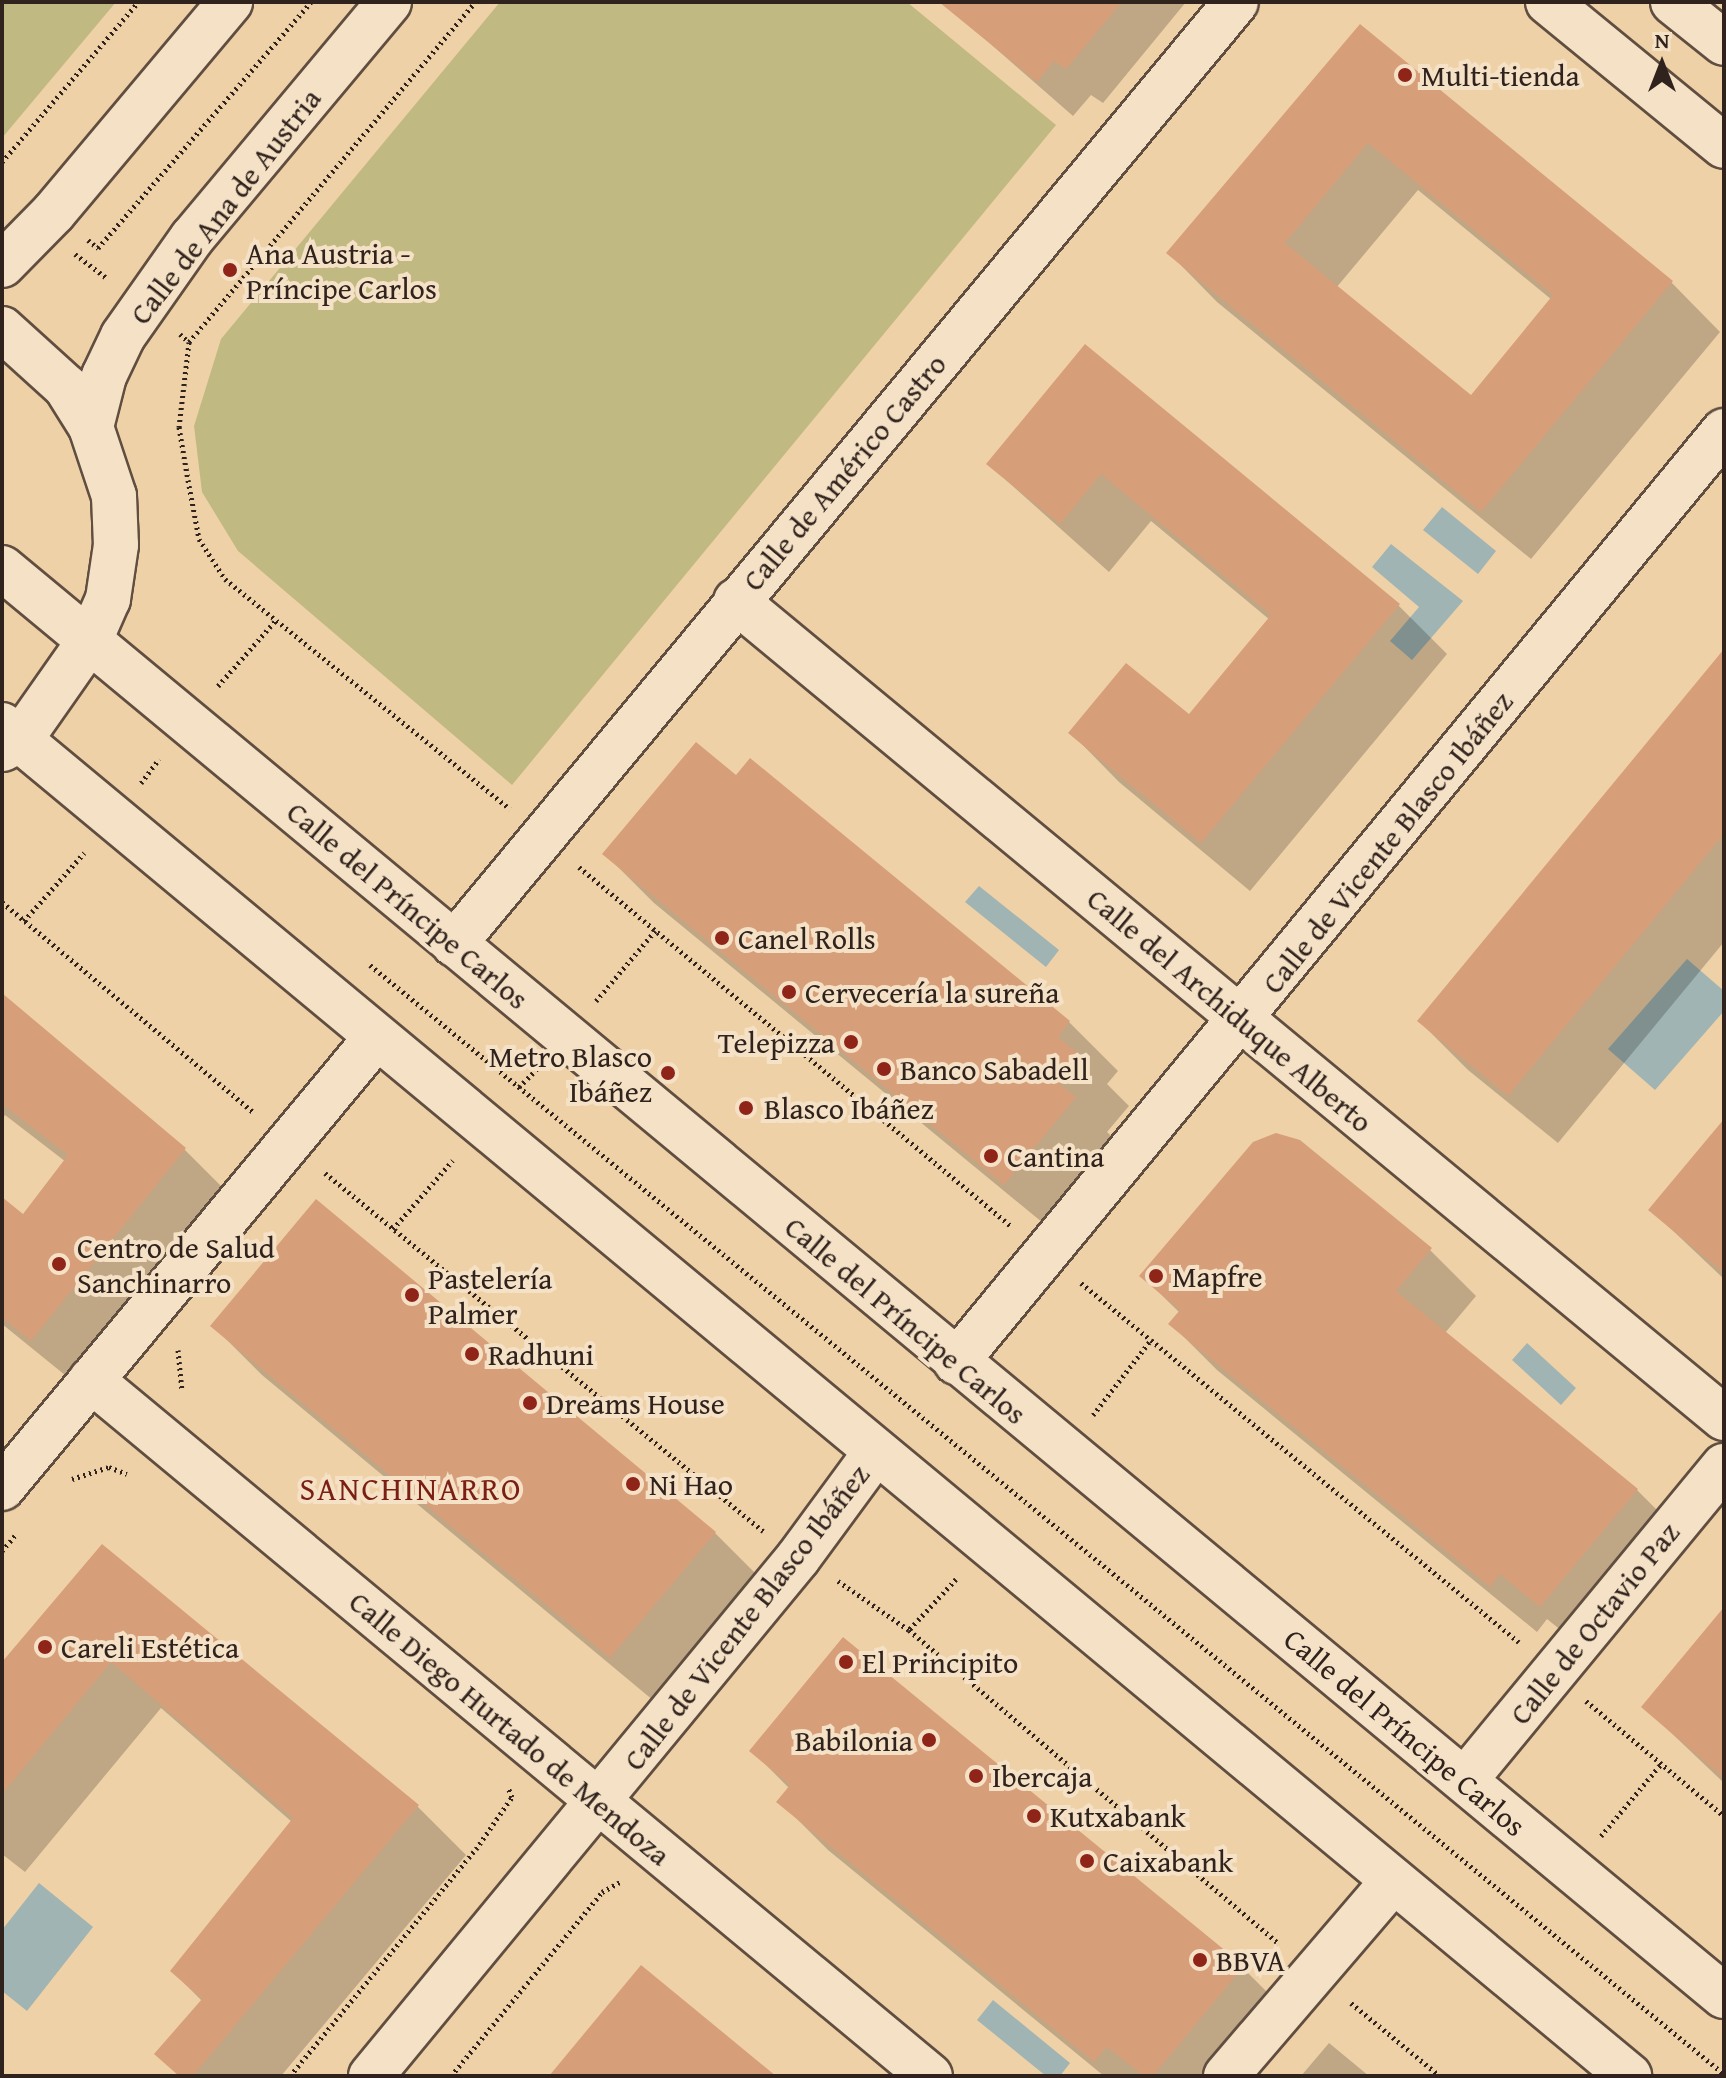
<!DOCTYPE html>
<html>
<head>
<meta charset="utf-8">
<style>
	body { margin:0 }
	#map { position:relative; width:1726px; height:2078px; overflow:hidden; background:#efd1a8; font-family:"Gentium Book Plus",serif }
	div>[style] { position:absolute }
	.green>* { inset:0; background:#c1b982 }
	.water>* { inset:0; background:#9fb4b3 }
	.shadow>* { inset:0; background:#0003 }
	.building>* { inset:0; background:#d79e7a }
	.path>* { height:5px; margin-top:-2.5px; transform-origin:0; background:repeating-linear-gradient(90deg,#30231d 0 2px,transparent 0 6px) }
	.roads { filter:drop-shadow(2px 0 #604e40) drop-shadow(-2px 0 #604e40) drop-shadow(0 2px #604e40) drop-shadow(0 -2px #604e40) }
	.minor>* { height:44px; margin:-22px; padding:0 22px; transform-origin:22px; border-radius:22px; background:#f5e1c6 }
	.dots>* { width:22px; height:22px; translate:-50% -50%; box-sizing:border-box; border:4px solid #f5e1c6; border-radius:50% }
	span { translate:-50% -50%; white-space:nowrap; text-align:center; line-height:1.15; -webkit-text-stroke:8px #f5e1c6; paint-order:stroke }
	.poi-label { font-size:30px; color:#30231d }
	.left { translate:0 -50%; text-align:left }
	.right { translate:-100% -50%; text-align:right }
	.street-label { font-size:30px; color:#30231d }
	.neighbourhood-label { font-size:32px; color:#7a1f14; letter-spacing:2px }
	.frame { position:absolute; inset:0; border:4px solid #30231d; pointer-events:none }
	.north { position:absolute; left:1622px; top:24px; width:80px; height:80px; -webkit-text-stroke:6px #f5e1c6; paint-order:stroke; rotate:0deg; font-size:22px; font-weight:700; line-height:32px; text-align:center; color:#30231d }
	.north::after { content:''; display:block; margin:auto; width:28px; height:36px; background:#30231d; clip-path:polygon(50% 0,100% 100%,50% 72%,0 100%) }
</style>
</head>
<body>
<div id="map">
	<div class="green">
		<i style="clip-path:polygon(2px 2px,116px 2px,2px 138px)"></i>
		<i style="clip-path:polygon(500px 2px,907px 2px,1056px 125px,512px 785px,238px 551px,202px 492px,194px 426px,221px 339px)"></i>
	</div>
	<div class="water">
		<i style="clip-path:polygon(1442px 507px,1496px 551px,1478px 574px,1423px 530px)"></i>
		<i style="clip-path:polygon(1391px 544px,1463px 601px,1412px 660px,1390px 641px,1419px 607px,1372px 567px)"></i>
		<i style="clip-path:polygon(979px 886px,1059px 950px,1046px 967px,965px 902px)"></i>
		<i style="clip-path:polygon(1687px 959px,1724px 991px,1724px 1011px,1655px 1090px,1608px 1049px)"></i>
		<i style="clip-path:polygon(1527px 1343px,1576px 1388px,1561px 1405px,1512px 1360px)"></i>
		<i style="clip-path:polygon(39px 1883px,93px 1927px,27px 2011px,2px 1991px,2px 1930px)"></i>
		<i style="clip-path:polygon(993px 2000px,1070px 2063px,1060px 2076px,1046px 2076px,977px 2020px)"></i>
	</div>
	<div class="shadow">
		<i style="clip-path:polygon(961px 2px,1186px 2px,1103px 103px,1091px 95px,1073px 116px,954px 12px)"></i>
		<i style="clip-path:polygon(evenodd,1360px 26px,1672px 283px,1720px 332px,1531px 559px,1217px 302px,1169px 253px,1360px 26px,1418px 190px,1552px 300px,1472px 398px,1336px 288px,1418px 190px)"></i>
		<i style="clip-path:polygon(1086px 347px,1398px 605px,1447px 654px,1250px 891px,1119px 782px,1071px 733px,1189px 717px,1270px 620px,1151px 521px,1109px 572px,988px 464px)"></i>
		<i style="clip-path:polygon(1724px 652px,1724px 942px,1558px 1143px,1468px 1070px,1419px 1021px)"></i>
		<i style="clip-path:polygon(750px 761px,1069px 1022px,1118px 1071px,1107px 1084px,1129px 1106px,1107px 1132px,1123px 1147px,1054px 1232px,654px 903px,605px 854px,736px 778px)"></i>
		<i style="clip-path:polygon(2px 995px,185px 1150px,234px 1199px,81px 1388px,2px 1324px,2px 1200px,24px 1216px,66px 1162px,5px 1115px,2px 1120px)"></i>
		<i style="clip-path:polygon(1724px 1123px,1724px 1279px,1651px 1210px)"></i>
		<i style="clip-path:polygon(316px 1201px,715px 1533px,764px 1582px,660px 1706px,262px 1375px,213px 1326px)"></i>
		<i style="clip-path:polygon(1430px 1250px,1476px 1296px,1445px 1333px,1637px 1490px,1683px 1536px,1588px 1652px,1547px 1619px,1537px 1632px,1217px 1370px,1171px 1324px,1180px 1313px,1142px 1276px)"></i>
		<i style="clip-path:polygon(102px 1547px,418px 1807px,466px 1855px,281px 2076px,179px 2076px,202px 2001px,172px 1971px,292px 1822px,161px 1708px,25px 1872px,2px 1854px,2px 1665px)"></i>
		<i style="clip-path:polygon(1724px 1610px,1724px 1783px,1644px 1707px)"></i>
		<i style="clip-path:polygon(752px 1751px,1242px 1967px,1291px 2016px,1242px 2076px,1104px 2076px,828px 1850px,779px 1801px,790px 1789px)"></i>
		<i style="clip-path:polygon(1329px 2043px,1369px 2076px,1301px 2076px)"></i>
	</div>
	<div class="building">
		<i style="clip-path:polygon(939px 2px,1122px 2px,1066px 69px,1054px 61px,1037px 82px)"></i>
		<i style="clip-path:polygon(evenodd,1360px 24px,1673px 281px,1481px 512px,1166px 253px,1360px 24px,1368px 143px,1553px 295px,1471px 395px,1285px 243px,1368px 143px)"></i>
		<i style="clip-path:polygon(1085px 344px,1400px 604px,1201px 843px,1068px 733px,1126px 663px,1189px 714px,1271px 615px,1101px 474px,1060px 524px,986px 464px)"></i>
		<i style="clip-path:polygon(1724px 649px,1724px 834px,1508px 1096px,1417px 1021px)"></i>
		<i style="clip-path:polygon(696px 742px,736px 775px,750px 758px,1070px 1021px,1058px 1037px,1081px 1056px,1058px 1083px,1076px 1097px,1004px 1185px,602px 854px)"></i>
		<i style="clip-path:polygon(2px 993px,186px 1148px,31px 1341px,2px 1317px,2px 1197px,23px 1214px,68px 1155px,2px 1104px)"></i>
		<i style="clip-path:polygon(1724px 1119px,1724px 1273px,1648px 1210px)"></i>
		<i style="clip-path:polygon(1276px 1133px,1300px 1140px,1432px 1248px,1396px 1291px,1638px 1489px,1540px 1607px,1500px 1574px,1490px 1587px,1168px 1324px,1180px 1310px,1139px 1276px,1253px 1142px)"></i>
		<i style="clip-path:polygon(316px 1199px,716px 1532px,610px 1658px,210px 1326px)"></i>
		<i style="clip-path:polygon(102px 1544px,419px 1805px,193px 2076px,179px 2076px,154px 2054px,202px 1999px,170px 1971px,293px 1818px,111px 1662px,2px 1794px,2px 1662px)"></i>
		<i style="clip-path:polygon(1724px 1607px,1724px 1778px,1641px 1707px)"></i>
		<i style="clip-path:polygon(843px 1637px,1244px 1966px,1153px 2076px,1144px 2076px,1107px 2047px,1094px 2062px,776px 1802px,790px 1785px,749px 1751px)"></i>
		<i style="clip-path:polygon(641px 1965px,776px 2076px,549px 2076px)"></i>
	</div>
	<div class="path">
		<i style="left:2px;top:162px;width:210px;rotate:-49.6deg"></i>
		<i style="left:88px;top:240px;width:13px;rotate:39deg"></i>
		<i style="left:98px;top:248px;width:325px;rotate:-49.1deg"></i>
		<i style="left:75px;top:254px;width:41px;rotate:37.1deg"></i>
		<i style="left:180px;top:334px;width:12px;rotate:42deg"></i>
		<i style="left:189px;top:342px;width:86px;rotate:96.7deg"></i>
		<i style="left:179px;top:427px;width:54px;rotate:80.4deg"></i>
		<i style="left:188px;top:480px;width:60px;rotate:79.4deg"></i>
		<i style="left:199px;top:539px;width:48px;rotate:57deg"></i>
		<i style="left:225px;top:579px;width:366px;rotate:38.9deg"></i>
		<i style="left:189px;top:342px;width:444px;rotate:-49.9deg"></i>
		<i style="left:218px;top:686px;width:88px;rotate:-48.7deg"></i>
		<i style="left:141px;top:783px;width:30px;rotate:-53deg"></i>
		<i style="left:579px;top:867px;width:562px;rotate:39.73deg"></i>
		<i style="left:2px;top:902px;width:327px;rotate:39.9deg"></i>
		<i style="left:24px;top:921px;width:91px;rotate:-48.6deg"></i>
		<i style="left:370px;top:965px;width:1750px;rotate:39.32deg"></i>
		<i style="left:596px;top:1001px;width:92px;rotate:-49.9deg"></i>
		<i style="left:519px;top:1087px;width:25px;rotate:-45deg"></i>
		<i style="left:325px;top:1173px;width:566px;rotate:39.26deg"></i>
		<i style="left:393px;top:1229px;width:91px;rotate:-49deg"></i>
		<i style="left:1081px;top:1283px;width:90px;rotate:39.2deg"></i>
		<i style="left:178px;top:1350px;width:41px;rotate:84.4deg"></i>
		<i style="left:1093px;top:1415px;width:95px;rotate:-52.3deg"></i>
		<i style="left:1151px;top:1340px;width:476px;rotate:39.4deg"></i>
		<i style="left:72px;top:1479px;width:39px;rotate:-18deg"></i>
		<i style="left:109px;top:1467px;width:19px;rotate:21deg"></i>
		<i style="left:2px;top:1551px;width:23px;rotate:-50deg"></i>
		<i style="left:956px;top:1579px;width:69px;rotate:132.7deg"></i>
		<i style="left:909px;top:1630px;width:484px;rotate:40.3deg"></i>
		<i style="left:838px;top:1581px;width:86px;rotate:34.6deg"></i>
		<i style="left:1586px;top:1701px;width:180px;rotate:39.8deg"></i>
		<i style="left:1601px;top:1836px;width:94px;rotate:-50.2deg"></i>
		<i style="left:1351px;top:2003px;width:115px;rotate:39.4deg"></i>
		<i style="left:290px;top:2076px;width:293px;rotate:-50.7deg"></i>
		<i style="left:476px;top:1849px;width:63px;rotate:-55.3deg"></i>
		<i style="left:512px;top:1797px;width:11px;rotate:-112deg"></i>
		<i style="left:451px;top:2076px;width:238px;rotate:-50.6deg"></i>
		<i style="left:602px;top:1892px;width:23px;rotate:-29deg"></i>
	</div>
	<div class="roads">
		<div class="minor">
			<i style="left:1548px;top:2px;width:227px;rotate:39.3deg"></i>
			<i style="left:1673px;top:2px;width:65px;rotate:38.8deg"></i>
			<i style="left:2px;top:265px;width:74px;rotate:-45.5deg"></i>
			<i style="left:54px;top:212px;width:274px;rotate:-50deg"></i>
			<i style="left:2px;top:329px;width:86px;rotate:42.2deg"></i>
			<i style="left:66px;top:387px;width:47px;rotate:58deg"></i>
			<i style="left:91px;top:427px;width:73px;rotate:71.6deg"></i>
			<i style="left:114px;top:496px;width:49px;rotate:87.7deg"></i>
			<i style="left:116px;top:545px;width:55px;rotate:98.4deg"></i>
			<i style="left:108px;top:599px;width:45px;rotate:113.7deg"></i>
			<i style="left:90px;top:640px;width:122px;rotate:125deg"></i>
			<i style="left:20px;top:740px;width:20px;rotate:153deg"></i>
			<i style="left:91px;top:427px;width:53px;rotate:-75.7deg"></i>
			<i style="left:104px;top:376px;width:44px;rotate:-64.6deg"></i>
			<i style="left:123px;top:336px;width:120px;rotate:-54.9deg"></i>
			<i style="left:192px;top:238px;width:307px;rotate:-50.1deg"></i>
			<i style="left:2px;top:568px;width:2237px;rotate:39.67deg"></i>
			<i style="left:736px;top:601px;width:1282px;rotate:39.59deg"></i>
			<i style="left:2px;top:725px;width:2115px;rotate:39.7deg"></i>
			<i style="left:454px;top:944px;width:1224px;rotate:-50.3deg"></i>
			<i style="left:956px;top:1362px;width:1207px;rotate:-50.48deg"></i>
			<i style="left:91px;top:1380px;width:1090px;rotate:39.68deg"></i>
			<i style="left:2px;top:1488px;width:585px;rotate:-50.27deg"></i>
			<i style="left:1465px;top:1780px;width:407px;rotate:-50.5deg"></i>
			<i style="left:371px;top:2076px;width:671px;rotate:-50.5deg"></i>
			<i style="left:798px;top:1558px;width:130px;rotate:-53.7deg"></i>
			<i style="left:1226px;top:2076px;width:257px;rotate:-49.4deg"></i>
		</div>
	</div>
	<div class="dots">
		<i style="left:1405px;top:75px;background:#8f2418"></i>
		<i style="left:230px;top:270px;background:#8f2418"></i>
		<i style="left:722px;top:938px;background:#8f2418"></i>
		<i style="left:789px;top:992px;background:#8f2418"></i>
		<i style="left:851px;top:1042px;background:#8f2418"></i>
		<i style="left:884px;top:1069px;background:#8f2418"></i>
		<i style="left:668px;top:1073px;background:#8f2418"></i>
		<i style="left:746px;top:1108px;background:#8f2418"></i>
		<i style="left:991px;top:1156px;background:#8f2418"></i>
		<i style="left:59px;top:1264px;background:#8f2418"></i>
		<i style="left:1156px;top:1276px;background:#8f2418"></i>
		<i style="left:412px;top:1295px;background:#8f2418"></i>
		<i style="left:472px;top:1354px;background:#8f2418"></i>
		<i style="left:530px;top:1403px;background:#8f2418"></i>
		<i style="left:633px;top:1484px;background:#8f2418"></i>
		<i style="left:45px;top:1647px;background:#8f2418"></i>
		<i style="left:846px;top:1662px;background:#8f2418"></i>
		<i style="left:929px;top:1740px;background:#8f2418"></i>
		<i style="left:976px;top:1776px;background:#8f2418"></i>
		<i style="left:1034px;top:1816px;background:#8f2418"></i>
		<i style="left:1087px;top:1861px;background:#8f2418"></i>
		<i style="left:1200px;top:1960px;background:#8f2418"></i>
	</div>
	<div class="poi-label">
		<span class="left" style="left:1421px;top:75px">Multi-tienda</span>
		<span class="left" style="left:246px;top:270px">Ana Austria -<br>Príncipe Carlos</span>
		<span class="left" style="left:738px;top:938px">Canel Rolls</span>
		<span class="left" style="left:805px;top:992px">Cervecería la sureña</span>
		<span class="right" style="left:835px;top:1042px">Telepizza</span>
		<span class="right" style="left:652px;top:1073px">Metro Blasco<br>Ibáñez</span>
		<span class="left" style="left:900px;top:1069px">Banco Sabadell</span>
		<span class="left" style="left:764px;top:1108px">Blasco Ibáñez</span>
		<span class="left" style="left:1007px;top:1156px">Cantina</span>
		<span class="left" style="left:77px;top:1264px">Centro de Salud<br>Sanchinarro</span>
		<span class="left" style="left:1172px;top:1276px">Mapfre</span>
		<span class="left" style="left:428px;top:1295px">Pastelería<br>Palmer</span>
		<span class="left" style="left:488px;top:1354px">Radhuni</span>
		<span class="left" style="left:546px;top:1403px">Dreams House</span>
		<span class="left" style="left:649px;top:1484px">Ni Hao</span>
		<span class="left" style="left:61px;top:1647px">Careli Estética</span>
		<span class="left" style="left:862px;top:1662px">El Principito</span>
		<span class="right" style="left:913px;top:1740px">Babilonia</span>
		<span class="left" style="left:992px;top:1776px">Ibercaja</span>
		<span class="left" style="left:1050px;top:1816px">Kutxabank</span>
		<span class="left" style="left:1103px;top:1861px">Caixabank</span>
		<span class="left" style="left:1216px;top:1960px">BBVA</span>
	</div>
	<div class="street-label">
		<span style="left:225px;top:206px;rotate:-52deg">Calle de Ana de Austria</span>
		<span style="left:844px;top:472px;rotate:-50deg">Calle de Américo Castro</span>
		<span style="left:1387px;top:842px;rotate:-51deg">Calle de Vicente Blasco Ibáñez</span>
		<span style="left:408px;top:905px;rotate:40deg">Calle del Príncipe Carlos</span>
		<span style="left:1230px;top:1010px;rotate:40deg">Calle del Archiduque Alberto</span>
		<span style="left:906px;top:1320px;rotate:40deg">Calle del Príncipe Carlos</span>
		<span style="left:746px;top:1617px;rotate:-52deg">Calle de Vicente Blasco Ibáñez</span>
		<span style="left:1594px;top:1623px;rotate:-51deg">Calle de Octavio Paz</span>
		<span style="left:510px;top:1728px;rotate:40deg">Calle Diego Hurtado de Mendoza</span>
		<span style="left:1405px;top:1732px;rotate:40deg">Calle del Príncipe Carlos</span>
	</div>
	<div class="neighbourhood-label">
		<span style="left:411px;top:1489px">SANCHINARRO</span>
	</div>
	<div class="frame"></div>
	<div class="north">N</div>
</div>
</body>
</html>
